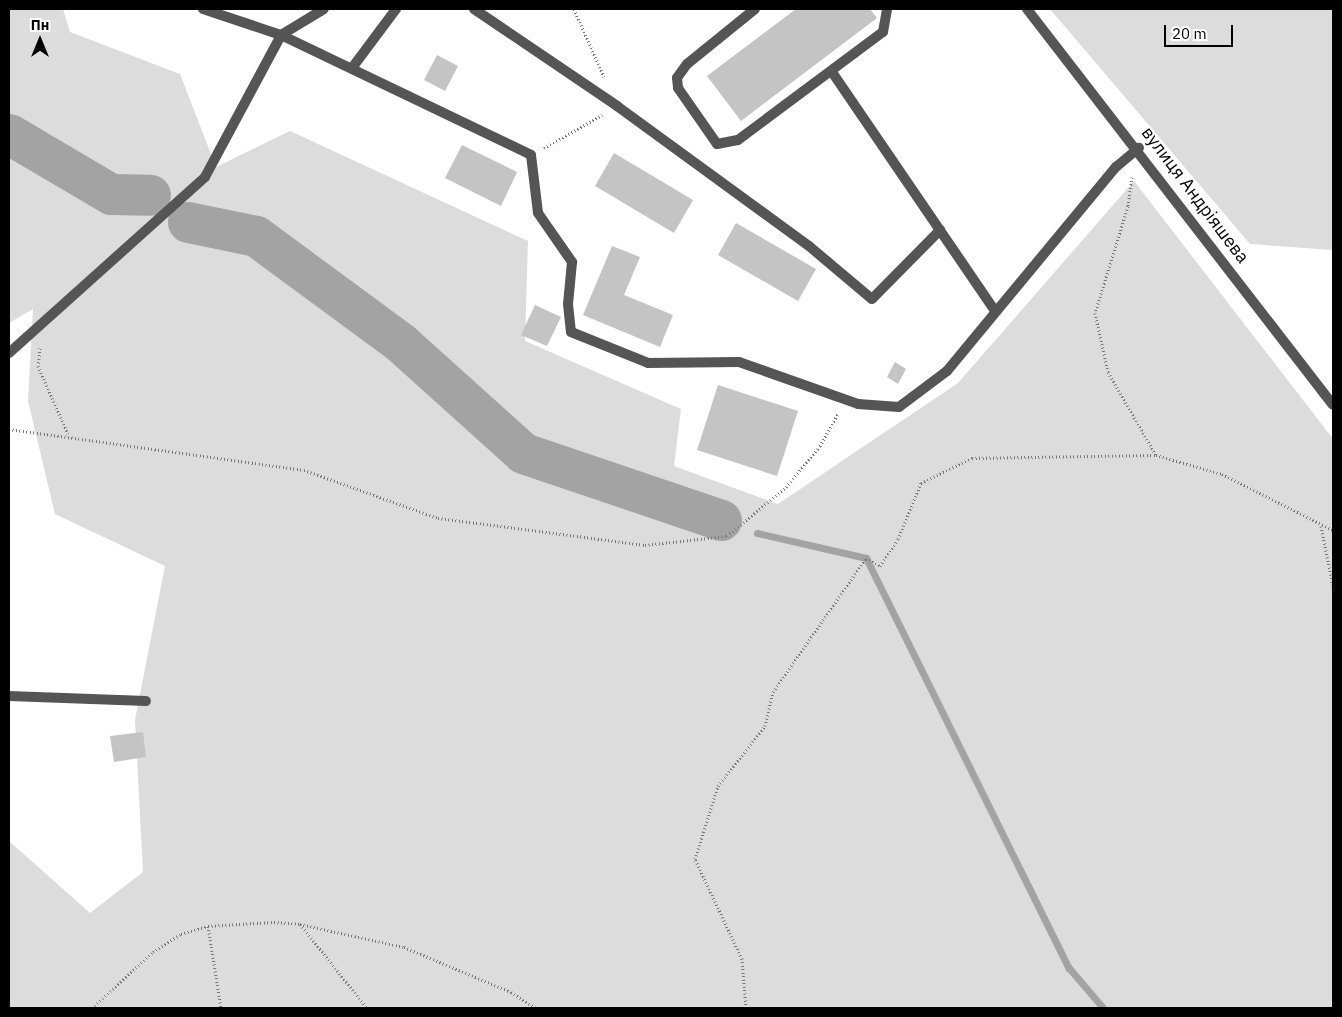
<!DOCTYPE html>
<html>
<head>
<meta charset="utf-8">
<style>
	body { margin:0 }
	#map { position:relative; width:1342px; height:1017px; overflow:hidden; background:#fff; font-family:"IBM Plex Sans",sans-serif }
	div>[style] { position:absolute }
	.green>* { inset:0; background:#dcdcdc }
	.stream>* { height:7px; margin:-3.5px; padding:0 3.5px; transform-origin:3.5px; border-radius:3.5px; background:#a3a3a3 }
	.river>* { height:41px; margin:-20.5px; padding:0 20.5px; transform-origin:20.5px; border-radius:20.5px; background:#a3a3a3 }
	.building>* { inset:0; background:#c4c4c4 }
	.path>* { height:3px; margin-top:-1.5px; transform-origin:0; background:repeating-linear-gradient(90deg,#777 0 1px,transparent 0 3.5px) }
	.service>* { height:10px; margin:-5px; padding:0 5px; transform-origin:5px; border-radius:5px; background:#555 }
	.tertiary>* { height:10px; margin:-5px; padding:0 5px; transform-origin:5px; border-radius:5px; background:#555 }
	span { translate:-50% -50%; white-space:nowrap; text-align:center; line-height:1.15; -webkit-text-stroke:4px #fff; paint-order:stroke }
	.street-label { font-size:18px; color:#000 }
	.frame { position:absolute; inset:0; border:10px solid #000; pointer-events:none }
	.north { position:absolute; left:15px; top:15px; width:50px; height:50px; -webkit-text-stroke:4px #fff; paint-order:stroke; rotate:0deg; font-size:14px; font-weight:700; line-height:20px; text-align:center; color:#000 }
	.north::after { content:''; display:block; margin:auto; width:18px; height:22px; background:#000; clip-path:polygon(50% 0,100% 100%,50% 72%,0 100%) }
	.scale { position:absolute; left:1164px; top:25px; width:69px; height:22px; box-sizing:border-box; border:2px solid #000; border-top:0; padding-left:6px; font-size:15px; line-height:18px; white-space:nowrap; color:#000; -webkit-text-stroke:4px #fff; paint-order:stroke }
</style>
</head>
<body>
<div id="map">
	<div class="green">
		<i style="clip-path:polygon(9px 9px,63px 9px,70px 32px,180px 74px,216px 167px,290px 131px,528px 241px,525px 341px,681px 409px,674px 466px,778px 504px,958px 383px,1134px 181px,1333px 439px,1333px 1008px,9px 1008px,9px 841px,90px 913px,143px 872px,135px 720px,165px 566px,55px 514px,28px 401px,33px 309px,9px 323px)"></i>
		<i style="clip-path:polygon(1050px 9px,1333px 9px,1333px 250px,1250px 244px)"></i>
	</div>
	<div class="stream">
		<i style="left:757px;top:533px;width:112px;rotate:12.9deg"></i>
		<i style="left:866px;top:558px;width:458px;rotate:63.7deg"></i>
		<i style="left:1069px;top:968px;width:52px;rotate:49.6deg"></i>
	</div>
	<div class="river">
		<i style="left:9px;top:134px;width:118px;rotate:30.5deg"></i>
		<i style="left:111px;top:194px;width:39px;rotate:1deg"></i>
		<i style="left:188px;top:222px;width:69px;rotate:11.6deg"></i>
		<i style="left:256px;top:236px;width:180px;rotate:36.4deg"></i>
		<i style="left:401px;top:343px;width:164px;rotate:42deg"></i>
		<i style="left:523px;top:453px;width:209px;rotate:18.7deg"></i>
	</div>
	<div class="building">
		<i style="clip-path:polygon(796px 9px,870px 9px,877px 18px,741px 121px,707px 76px)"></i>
		<i style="clip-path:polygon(437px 55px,458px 66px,445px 91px,424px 80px)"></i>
		<i style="clip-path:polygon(462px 145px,517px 172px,501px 206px,445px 178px)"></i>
		<i style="clip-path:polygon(614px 153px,693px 200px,674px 233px,595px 186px)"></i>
		<i style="clip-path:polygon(736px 223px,816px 269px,798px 301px,718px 255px)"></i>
		<i style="clip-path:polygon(612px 246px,640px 257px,624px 295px,673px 315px,660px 347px,583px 315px)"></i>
		<i style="clip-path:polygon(535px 305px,561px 317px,547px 346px,521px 335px)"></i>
		<i style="clip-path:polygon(895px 362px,906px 369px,898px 384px,887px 377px)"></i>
		<i style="clip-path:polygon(718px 385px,798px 411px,777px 476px,697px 450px)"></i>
		<i style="clip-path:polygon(143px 732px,146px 757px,114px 762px,110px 736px)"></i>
	</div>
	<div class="path">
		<i style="left:574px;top:9px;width:74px;rotate:66.2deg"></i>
		<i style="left:544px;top:148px;width:67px;rotate:-29.6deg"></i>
		<i style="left:1132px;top:177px;width:29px;rotate:98deg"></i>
		<i style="left:1128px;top:206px;width:112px;rotate:107.1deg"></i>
		<i style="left:1095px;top:313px;width:60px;rotate:77.6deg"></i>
		<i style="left:1108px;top:372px;width:96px;rotate:60deg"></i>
		<i style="left:40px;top:348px;width:18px;rotate:96deg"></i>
		<i style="left:38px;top:366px;width:74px;rotate:66.2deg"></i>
		<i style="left:9px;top:429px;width:298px;rotate:7.9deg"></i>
		<i style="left:304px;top:470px;width:142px;rotate:19.7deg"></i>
		<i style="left:438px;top:518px;width:209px;rotate:7.4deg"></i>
		<i style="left:645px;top:545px;width:82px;rotate:-6.3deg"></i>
		<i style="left:727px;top:536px;width:77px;rotate:-39.7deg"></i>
		<i style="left:786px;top:487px;width:53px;rotate:-50.3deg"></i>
		<i style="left:820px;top:446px;width:38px;rotate:-61deg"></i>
		<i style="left:1321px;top:526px;width:61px;rotate:78.7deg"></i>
		<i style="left:300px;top:924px;width:107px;rotate:12.5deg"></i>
		<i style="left:404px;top:947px;width:116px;rotate:22.8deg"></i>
		<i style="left:511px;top:992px;width:30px;rotate:33deg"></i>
		<i style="left:208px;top:926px;width:83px;rotate:81deg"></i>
		<i style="left:92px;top:1008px;width:83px;rotate:-42.6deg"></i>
		<i style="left:153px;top:952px;width:33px;rotate:-33deg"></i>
		<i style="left:181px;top:934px;width:28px;rotate:-17deg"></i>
		<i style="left:208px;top:926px;width:66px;rotate:-3.5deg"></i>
		<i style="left:274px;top:922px;width:26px;rotate:4deg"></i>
		<i style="left:300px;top:924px;width:107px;rotate:51.4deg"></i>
		<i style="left:746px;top:1008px;width:49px;rotate:-94.7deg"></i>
		<i style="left:742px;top:959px;width:110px;rotate:-115.2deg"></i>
		<i style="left:695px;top:859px;width:77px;rotate:-72.5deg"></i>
		<i style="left:718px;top:786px;width:76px;rotate:-51.9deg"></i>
		<i style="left:765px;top:726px;width:35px;rotate:-77deg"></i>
		<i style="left:773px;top:692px;width:163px;rotate:-55.2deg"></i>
		<i style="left:866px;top:558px;width:16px;rotate:30deg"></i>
		<i style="left:880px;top:566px;width:32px;rotate:-56deg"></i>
		<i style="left:898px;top:539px;width:61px;rotate:-67.7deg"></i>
		<i style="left:921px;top:483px;width:57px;rotate:-26.1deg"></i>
		<i style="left:972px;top:458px;width:184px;rotate:-0.9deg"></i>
		<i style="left:1156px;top:455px;width:69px;rotate:16.1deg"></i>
		<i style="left:1222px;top:474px;width:124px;rotate:26.8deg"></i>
	</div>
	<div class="service">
		<i style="left:203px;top:9px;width:82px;rotate:18.4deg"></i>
		<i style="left:281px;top:35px;width:277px;rotate:25.6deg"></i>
		<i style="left:531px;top:155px;width:58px;rotate:83.1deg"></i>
		<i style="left:538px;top:213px;width:60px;rotate:55.2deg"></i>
		<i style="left:572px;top:262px;width:42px;rotate:95.4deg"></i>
		<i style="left:568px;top:304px;width:28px;rotate:84deg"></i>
		<i style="left:571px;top:332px;width:83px;rotate:21.9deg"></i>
		<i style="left:648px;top:363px;width:91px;rotate:-0.6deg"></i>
		<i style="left:739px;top:362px;width:126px;rotate:19.4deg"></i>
		<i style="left:858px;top:404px;width:41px;rotate:4.2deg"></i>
		<i style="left:899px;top:407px;width:60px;rotate:-36.9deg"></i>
		<i style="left:947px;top:371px;width:265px;rotate:-50.4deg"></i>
		<i style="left:1116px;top:167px;width:30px;rotate:-40deg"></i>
		<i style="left:474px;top:9px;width:173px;rotate:34.1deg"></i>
		<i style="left:617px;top:106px;width:238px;rotate:36.1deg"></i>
		<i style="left:809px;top:246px;width:82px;rotate:40.1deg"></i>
		<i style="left:872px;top:299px;width:97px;rotate:-45.4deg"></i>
		<i style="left:755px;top:9px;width:87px;rotate:141deg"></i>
		<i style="left:687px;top:64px;width:17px;rotate:126deg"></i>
		<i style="left:677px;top:78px;width:10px;rotate:84deg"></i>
		<i style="left:678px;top:88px;width:68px;rotate:55.1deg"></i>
		<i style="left:717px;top:144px;width:21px;rotate:-11deg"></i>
		<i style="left:738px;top:140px;width:181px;rotate:-36.7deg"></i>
		<i style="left:883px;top:32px;width:23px;rotate:-80deg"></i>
		<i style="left:352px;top:68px;width:74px;rotate:-53.3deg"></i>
		<i style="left:832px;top:72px;width:289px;rotate:55.7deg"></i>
		<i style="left:9px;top:353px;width:263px;rotate:-41.9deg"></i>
		<i style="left:205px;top:177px;width:161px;rotate:-61.8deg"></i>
		<i style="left:281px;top:35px;width:50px;rotate:-31.2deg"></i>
		<i style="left:9px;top:696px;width:137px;rotate:2.1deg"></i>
	</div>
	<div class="tertiary">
		<i style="left:1027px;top:9px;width:500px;rotate:52.31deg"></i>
	</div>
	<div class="street-label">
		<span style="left:1195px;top:195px;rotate:53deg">вулиця Андріяшева</span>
	</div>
	<div class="frame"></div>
	<div class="north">Пн</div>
	<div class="scale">20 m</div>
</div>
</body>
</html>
